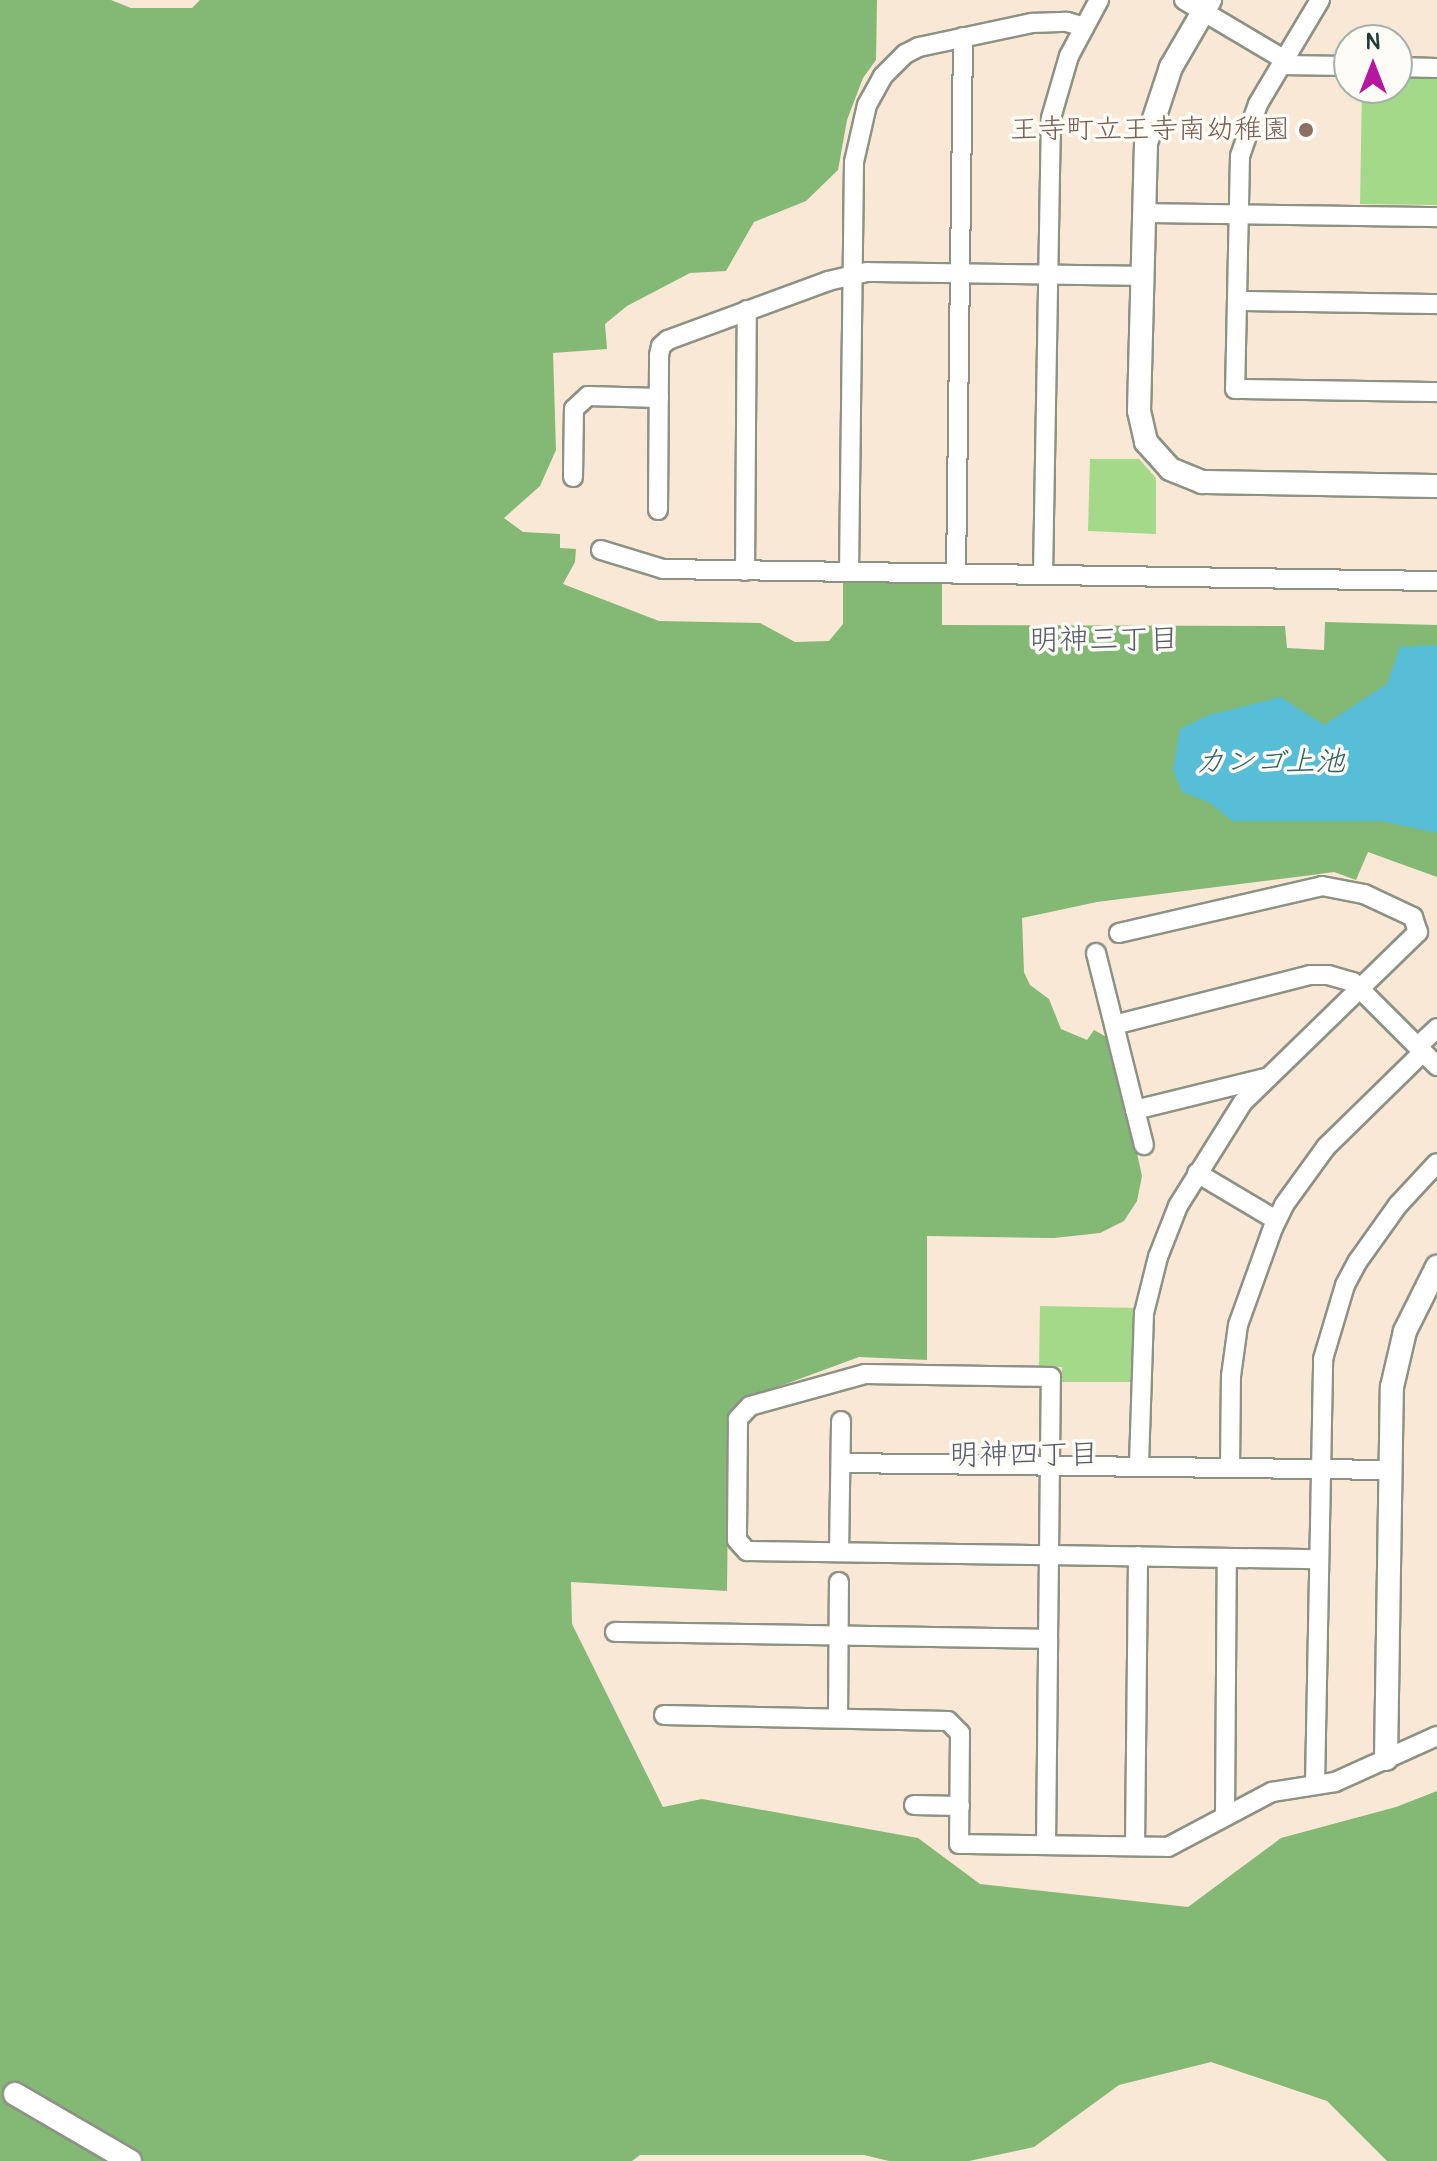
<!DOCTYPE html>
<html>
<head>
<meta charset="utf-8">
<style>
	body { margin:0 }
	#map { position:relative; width:1437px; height:2161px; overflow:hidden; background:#f8e8d5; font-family:Pangolin,"Klee One",sans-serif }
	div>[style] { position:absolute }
	.green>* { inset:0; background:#a4d989 }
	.forest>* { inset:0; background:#83b975 }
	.water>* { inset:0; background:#58bdd6 }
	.roads { filter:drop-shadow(2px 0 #8c9284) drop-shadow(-2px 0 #8c9284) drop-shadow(0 2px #8c9284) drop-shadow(0 -2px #8c9284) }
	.minor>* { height:18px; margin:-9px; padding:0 9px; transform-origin:9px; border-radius:9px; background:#fff }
	.tertiary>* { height:22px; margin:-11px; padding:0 11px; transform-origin:11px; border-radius:11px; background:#fff }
	.dots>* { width:22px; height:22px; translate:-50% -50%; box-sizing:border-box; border:4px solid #fdfcf7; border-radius:50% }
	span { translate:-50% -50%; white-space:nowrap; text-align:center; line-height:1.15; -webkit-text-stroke:7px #fdfcf7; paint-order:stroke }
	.education-label { font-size:28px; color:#785e54 }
	.right { translate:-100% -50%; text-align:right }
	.neighbourhood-label { font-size:30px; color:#575d6b }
	.water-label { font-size:30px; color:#306365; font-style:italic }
	.north { position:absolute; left:1333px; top:24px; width:80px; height:80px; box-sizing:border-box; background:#fdfcf7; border:2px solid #a4b0a9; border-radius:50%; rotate:0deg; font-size:22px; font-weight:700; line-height:32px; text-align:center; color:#1f3d34 }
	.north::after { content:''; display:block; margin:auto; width:28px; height:36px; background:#b5179e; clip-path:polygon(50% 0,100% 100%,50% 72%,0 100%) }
</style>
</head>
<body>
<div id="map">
	<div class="green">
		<i style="clip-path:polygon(1397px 76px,1437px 77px,1437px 205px,1360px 204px,1362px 88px,1397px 88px)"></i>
		<i style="clip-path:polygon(1090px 459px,1139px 459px,1156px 478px,1156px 534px,1088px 531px)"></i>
		<i style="clip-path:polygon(1040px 1306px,1137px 1308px,1132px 1342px,1133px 1382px,1062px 1382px,1062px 1367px,1039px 1366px)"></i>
	</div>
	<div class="forest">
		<i style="clip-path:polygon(0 0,111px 0,131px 8px,192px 8px,200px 0,877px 0,876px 60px,863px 78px,847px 120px,838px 170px,806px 201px,754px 222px,726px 271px,690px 273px,627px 306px,605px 324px,607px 349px,553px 353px,556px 450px,540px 486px,504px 518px,523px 532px,560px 534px,560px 548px,576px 549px,575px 562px,563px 584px,659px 621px,760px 623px,795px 642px,829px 641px,843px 624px,843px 582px,942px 584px,942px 625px,1285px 626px,1287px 648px,1324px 650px,1325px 622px,1437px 625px,1437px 877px,1368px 852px,1356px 880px,1334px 872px,1312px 875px,1097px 902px,1022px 918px,1024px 972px,1030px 985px,1049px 999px,1061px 1029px,1087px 1040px,1094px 1030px,1112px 1040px,1142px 1176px,1137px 1201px,1124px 1221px,1100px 1233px,1054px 1238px,927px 1236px,927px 1360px,859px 1357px,748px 1398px,729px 1417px,727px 1591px,571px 1582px,572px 1624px,663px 1807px,702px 1799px,918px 1838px,980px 1884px,1188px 1907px,1281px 1838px,1396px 1807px,1437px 1791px,1437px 2161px,1387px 2161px,1327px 2101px,1211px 2062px,1119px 2085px,1034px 2147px,969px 2161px,889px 2161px,864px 2155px,640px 2155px,632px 2161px,0 2161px)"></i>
	</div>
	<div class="water">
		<i style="clip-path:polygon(1437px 645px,1437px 833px,1381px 821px,1232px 821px,1210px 803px,1182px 792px,1173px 769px,1180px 729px,1209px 715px,1281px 697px,1324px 725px,1387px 684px,1400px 647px)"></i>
	</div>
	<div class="roads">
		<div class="minor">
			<i style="left:1184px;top:0;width:117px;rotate:30.7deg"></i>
			<i style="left:1320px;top:0;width:121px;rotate:120.8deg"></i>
			<i style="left:1258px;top:104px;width:55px;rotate:109.1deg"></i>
			<i style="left:1240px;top:156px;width:233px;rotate:91.2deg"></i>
			<i style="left:1235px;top:389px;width:202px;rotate:0.9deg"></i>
			<i style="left:1281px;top:65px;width:68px;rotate:0.8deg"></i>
			<i style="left:1397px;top:67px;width:40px;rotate:1.4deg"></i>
			<i style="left:1143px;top:213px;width:294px;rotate:0.8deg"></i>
			<i style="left:1237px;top:301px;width:200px;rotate:0.9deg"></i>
			<i style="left:573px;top:477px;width:68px;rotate:-89.2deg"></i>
			<i style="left:574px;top:409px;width:19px;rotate:-43deg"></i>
			<i style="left:588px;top:396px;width:71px;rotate:1.6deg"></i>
			<i style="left:658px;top:510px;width:155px;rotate:-89.6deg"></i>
			<i style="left:659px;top:355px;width:9px;rotate:-77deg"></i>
			<i style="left:661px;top:346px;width:9px;rotate:-41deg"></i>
			<i style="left:668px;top:340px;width:171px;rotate:-20.2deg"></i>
			<i style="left:828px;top:281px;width:40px;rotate:-13deg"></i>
			<i style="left:867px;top:272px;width:275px;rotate:0.8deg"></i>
			<i style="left:601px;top:550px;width:65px;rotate:17deg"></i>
			<i style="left:663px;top:569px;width:774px;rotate:0.89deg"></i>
			<i style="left:745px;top:571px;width:261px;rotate:-89.6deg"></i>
			<i style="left:849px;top:572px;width:410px;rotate:-89.3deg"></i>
			<i style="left:854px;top:162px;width:58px;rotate:-77.2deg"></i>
			<i style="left:867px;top:105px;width:33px;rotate:-61deg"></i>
			<i style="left:883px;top:76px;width:31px;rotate:-45deg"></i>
			<i style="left:905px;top:54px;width:16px;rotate:-27deg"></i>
			<i style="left:919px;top:47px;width:116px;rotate:-12deg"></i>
			<i style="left:1032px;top:23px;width:35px;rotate:-2deg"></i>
			<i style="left:1067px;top:22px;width:18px;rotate:16deg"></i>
			<i style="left:956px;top:574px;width:537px;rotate:-89.25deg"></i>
			<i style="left:1043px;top:575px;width:457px;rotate:-89deg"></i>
			<i style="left:1051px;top:118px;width:65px;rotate:-73.8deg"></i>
			<i style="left:1069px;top:56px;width:64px;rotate:-61.8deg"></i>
			<i style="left:1119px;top:933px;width:208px;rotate:-13deg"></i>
			<i style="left:1322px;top:886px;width:43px;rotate:10.8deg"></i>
			<i style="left:1364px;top:894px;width:54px;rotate:25.1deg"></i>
			<i style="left:1413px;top:917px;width:16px;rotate:72deg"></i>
			<i style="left:1418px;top:932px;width:244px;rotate:135.8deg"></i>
			<i style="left:1243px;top:1102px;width:123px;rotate:122deg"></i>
			<i style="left:1178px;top:1206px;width:55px;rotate:111.4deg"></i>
			<i style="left:1158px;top:1257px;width:58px;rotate:104deg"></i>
			<i style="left:1144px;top:1313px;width:154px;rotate:91.9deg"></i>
			<i style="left:1096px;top:953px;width:198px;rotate:76deg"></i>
			<i style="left:1114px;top:1025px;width:202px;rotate:-14.3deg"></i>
			<i style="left:1310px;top:975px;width:18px"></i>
			<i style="left:1328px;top:975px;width:26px;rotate:16deg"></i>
			<i style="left:1353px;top:982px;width:119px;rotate:45deg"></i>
			<i style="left:1418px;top:1046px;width:26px;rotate:-43deg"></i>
			<i style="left:1135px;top:1110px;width:134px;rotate:-13.8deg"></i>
			<i style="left:1197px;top:1173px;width:92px;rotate:30.7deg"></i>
			<i style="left:841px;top:1463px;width:549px;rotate:0.73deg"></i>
			<i style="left:1230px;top:1468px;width:92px;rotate:-89.4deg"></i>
			<i style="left:1231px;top:1376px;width:51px;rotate:-82.2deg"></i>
			<i style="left:1238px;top:1325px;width:103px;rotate:-70.2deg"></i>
			<i style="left:1273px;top:1228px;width:25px;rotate:-64deg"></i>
			<i style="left:1284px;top:1205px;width:72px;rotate:-54.1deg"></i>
			<i style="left:1326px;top:1147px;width:136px;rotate:-44.4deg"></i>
			<i style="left:839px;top:1552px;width:131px;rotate:-89.1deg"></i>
			<i style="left:615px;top:1632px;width:433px;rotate:0.9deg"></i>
			<i style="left:664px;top:1715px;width:284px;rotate:1.2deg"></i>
			<i style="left:948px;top:1721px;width:17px;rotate:45deg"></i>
			<i style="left:960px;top:1733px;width:111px;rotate:90.5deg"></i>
			<i style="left:959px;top:1844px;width:209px;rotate:0.8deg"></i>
			<i style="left:1168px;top:1847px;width:118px;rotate:-27.9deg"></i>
			<i style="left:1272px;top:1792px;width:64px;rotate:-9deg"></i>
			<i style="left:1335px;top:1782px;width:112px;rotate:-24.3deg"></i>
			<i style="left:838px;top:1718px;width:136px;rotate:-89.6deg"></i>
			<i style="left:1315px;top:1785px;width:426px;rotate:-88.9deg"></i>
			<i style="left:1323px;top:1359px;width:77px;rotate:-73.4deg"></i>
			<i style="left:1345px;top:1285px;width:27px;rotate:-62deg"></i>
			<i style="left:1358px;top:1261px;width:69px;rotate:-54.5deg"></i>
			<i style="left:1398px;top:1205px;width:57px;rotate:-47.1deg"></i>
			<i style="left:914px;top:1805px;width:46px;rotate:1.2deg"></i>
			<i style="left:1225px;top:1816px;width:258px;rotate:-89.6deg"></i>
			<i style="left:1046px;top:1845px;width:206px;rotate:-89.4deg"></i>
			<i style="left:1048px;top:1639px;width:84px;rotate:-89.3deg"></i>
			<i style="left:1049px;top:1555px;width:178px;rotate:-89.4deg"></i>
			<i style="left:1051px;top:1377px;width:186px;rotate:-179.1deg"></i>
			<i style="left:865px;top:1374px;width:119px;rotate:164.5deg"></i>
			<i style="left:750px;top:1406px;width:18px;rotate:133deg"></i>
			<i style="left:738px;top:1419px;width:121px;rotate:90.5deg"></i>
			<i style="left:737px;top:1540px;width:15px;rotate:48deg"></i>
			<i style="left:747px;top:1551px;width:302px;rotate:0.8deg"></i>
			<i style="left:1049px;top:1555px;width:269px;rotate:0.9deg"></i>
			<i style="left:1135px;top:1846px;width:290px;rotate:-89.4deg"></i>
		</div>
		<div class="tertiary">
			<i style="left:1210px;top:0;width:78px;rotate:120.2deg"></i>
			<i style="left:1171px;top:67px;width:80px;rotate:108.2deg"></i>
			<i style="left:1146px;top:143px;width:268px;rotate:91.5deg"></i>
			<i style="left:1139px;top:411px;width:32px;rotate:77deg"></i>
			<i style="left:1146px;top:442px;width:36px;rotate:48deg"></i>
			<i style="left:1170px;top:469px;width:35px;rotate:22deg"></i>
			<i style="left:1202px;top:482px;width:235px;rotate:1deg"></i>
			<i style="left:1386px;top:1759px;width:372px;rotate:-89.1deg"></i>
			<i style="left:1392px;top:1387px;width:57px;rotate:-76.9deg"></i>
			<i style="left:1405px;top:1331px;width:72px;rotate:-63.4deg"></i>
			<i style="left:15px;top:2094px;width:133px;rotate:30.2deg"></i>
		</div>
	</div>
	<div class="dots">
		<i style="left:1306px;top:130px;background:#8d6e63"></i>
	</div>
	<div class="education-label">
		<span class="right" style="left:1290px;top:130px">王寺町立王寺南幼稚園</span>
	</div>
	<div class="neighbourhood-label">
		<span style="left:1104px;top:640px">明神三丁目</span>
		<span style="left:1024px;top:1455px">明神四丁目</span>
	</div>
	<div class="water-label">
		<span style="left:1270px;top:762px">カンゴ上池</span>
	</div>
	<div class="north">N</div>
</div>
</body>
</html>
